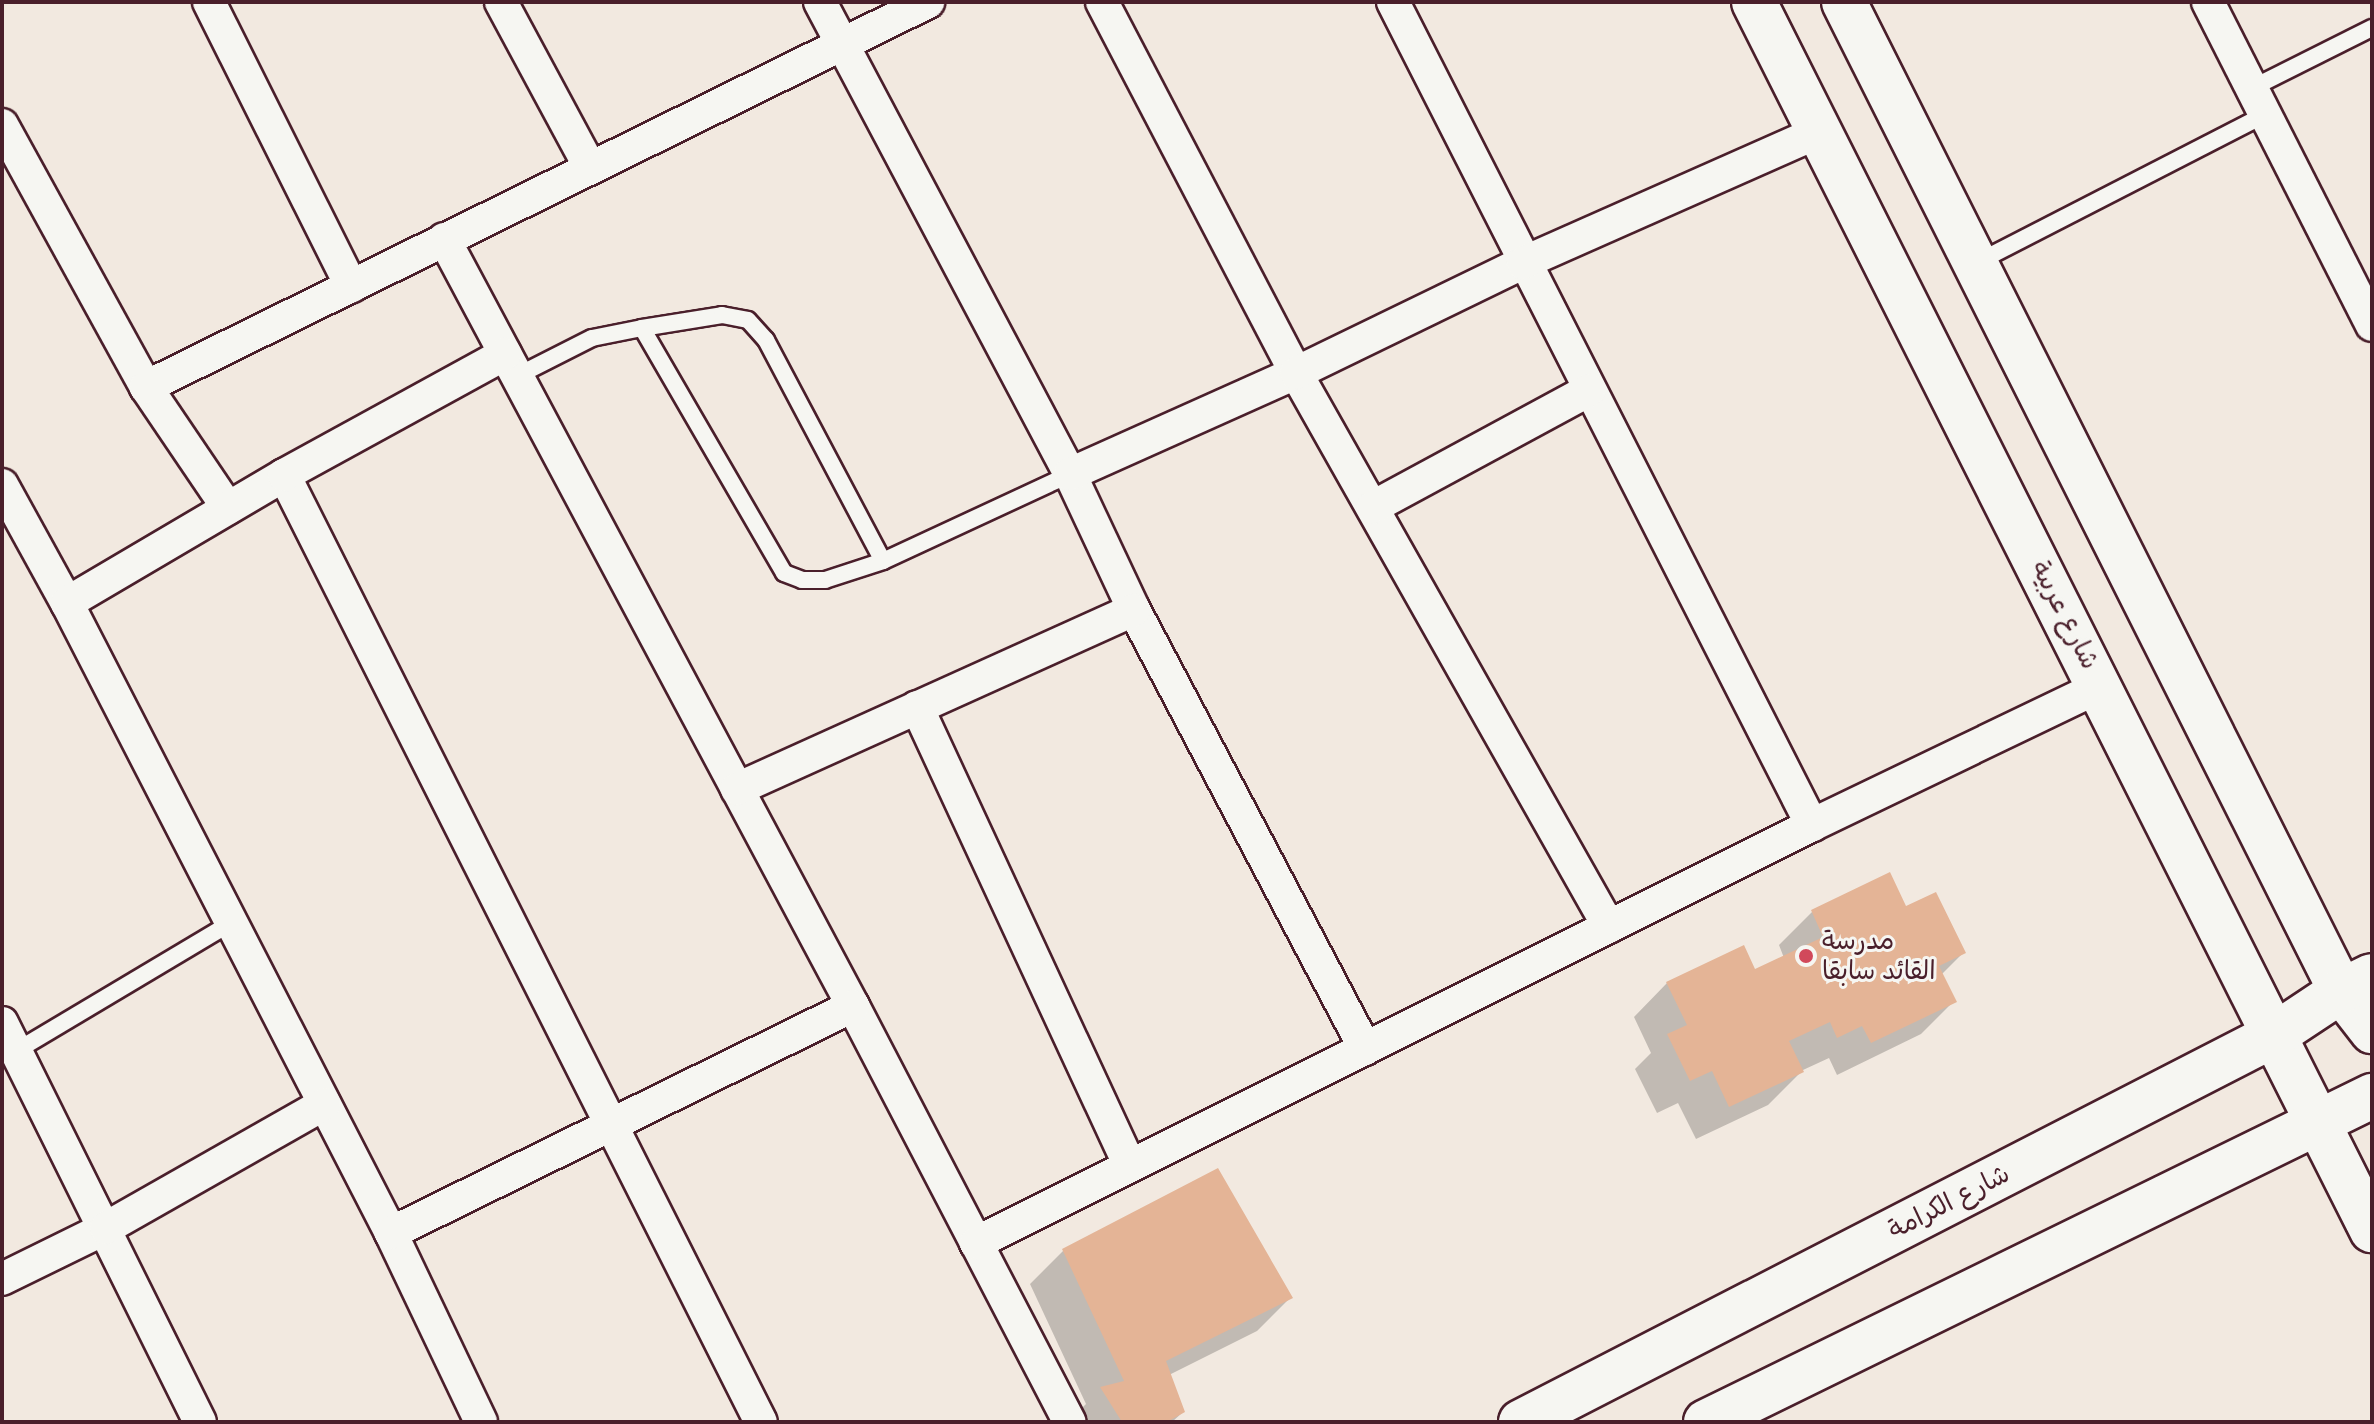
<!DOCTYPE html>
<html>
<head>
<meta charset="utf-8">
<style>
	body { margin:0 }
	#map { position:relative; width:2374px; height:1424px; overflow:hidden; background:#f2e9e0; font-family:Sriracha,"Playpen Sans Arabic",sans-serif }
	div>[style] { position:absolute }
	.shadow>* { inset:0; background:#0003 }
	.building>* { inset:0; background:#e4b496 }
	.roads { filter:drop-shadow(2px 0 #4a1f2b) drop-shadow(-2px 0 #4a1f2b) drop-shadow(0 2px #4a1f2b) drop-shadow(0 -2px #4a1f2b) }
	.lane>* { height:16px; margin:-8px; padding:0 8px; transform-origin:8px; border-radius:8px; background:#f6f6f2 }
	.street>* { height:32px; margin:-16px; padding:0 16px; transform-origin:16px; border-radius:16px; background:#f6f6f2 }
	.secondary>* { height:44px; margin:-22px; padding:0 22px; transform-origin:22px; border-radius:22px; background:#f6f6f2 }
	.dots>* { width:22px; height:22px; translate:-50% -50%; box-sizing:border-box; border:4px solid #f6f6f2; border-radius:50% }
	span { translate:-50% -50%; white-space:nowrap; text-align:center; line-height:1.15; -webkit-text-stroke:6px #f6f6f2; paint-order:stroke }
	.street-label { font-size:26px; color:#4a1f2b }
	.poi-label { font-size:26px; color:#4a1f2b }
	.left { translate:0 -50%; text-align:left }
	.frame { position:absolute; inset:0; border:4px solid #4a1f2b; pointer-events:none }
</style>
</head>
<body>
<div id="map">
	<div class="shadow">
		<i style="clip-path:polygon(1905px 908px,1963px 953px,1941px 975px,1954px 1001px,1921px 1034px,1837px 1075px,1829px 1058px,1803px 1070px,1768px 1105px,1696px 1139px,1678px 1103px,1657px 1113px,1635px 1069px,1651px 1053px,1634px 1017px,1667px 983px,1754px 972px,1784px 958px,1779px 945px,1812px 912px)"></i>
		<i style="clip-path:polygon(1064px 1250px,1290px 1298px,1257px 1331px,1169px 1375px,1183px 1412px,1172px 1422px,1068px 1422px,1086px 1404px,1030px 1284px)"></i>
	</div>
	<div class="building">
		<i style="clip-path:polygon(1890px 872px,1906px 906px,1936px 892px,1966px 953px,1939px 966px,1957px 1002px,1871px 1043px,1862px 1026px,1837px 1038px,1830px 1022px,1789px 1041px,1804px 1072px,1729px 1107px,1712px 1071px,1690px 1081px,1667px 1034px,1687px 1025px,1666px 982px,1744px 945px,1755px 969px,1823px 937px,1811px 910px)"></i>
		<i style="clip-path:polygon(1218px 1168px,1293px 1298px,1166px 1361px,1185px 1412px,1167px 1422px,1122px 1422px,1100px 1387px,1124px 1381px,1062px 1249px)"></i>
	</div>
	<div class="roads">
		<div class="lane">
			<i style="left:2252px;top:88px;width:134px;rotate:-26.6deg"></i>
			<i style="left:1976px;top:263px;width:326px;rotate:-27.2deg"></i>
			<i style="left:642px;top:328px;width:81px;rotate:-9.2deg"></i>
			<i style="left:722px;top:315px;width:26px;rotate:11deg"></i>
			<i style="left:748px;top:320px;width:27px;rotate:48deg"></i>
			<i style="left:766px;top:340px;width:250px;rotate:62.1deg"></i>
			<i style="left:517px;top:376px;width:84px;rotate:-26.9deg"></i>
			<i style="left:592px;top:338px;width:51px;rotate:-11.3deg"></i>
			<i style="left:642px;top:328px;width:283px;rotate:59.9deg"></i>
			<i style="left:784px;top:573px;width:19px;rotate:21deg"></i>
			<i style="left:802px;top:580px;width:23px"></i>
			<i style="left:825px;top:580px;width:61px;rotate:-18.1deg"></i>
			<i style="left:883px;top:561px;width:206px;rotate:-24.9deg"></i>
			<i style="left:16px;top:1051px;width:250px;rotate:-30.8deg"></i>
		</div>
		<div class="street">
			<i style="left:209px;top:2px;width:318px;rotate:63.4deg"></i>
			<i style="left:501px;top:2px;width:187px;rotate:61.7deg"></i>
			<i style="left:820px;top:2px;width:534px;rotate:62.09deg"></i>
			<i style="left:1070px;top:474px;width:150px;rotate:64.8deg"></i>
			<i style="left:1134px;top:610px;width:496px;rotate:62.2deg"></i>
			<i style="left:1102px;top:2px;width:419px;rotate:62.4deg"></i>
			<i style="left:1296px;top:373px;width:636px;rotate:60.53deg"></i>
			<i style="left:1393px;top:2px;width:924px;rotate:63.02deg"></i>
			<i style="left:2208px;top:2px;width:362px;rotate:63.1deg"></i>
			<i style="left:2px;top:125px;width:299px;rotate:61.2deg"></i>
			<i style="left:146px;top:387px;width:146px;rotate:55.9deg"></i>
			<i style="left:444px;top:239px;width:869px;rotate:61.93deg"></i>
			<i style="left:853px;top:1006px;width:469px;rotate:62.5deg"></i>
			<i style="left:146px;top:387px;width:872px;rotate:-26.21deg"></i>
			<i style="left:1070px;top:474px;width:248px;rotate:-24.1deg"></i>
			<i style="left:1296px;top:373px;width:252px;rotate:-25.9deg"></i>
			<i style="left:1523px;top:263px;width:326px;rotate:-23.9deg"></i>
			<i style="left:284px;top:475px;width:1060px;rotate:63.27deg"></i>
			<i style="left:2px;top:485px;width:135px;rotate:61.2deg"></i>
			<i style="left:67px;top:603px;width:708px;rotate:62.78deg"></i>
			<i style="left:391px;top:1233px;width:209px;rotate:64.5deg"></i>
			<i style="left:1373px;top:507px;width:246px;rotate:-28.4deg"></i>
			<i style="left:67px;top:603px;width:252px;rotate:-30.5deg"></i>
			<i style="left:284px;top:475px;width:252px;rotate:-28.7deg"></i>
			<i style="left:917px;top:707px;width:506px;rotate:65.11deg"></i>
			<i style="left:737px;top:789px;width:435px;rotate:-24.3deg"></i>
			<i style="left:2px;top:1023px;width:445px;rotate:63.6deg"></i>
			<i style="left:391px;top:1233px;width:515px;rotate:-26.17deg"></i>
			<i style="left:976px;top:1243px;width:935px;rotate:-26.57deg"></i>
			<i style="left:1812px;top:825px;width:321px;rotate:-25.7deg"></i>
			<i style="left:2px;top:1279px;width:116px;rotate:-26.1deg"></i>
			<i style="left:106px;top:1228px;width:251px;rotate:-29.6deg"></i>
		</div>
		<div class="secondary">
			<i style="left:1754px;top:2px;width:1375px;rotate:63.29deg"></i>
			<i style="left:1844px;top:2px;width:1107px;rotate:63.32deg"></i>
			<i style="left:2341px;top:991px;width:51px;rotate:52.2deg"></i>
			<i style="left:1521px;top:1422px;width:849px;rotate:-27.2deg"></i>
			<i style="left:2276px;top:1034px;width:78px;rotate:-33.5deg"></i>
			<i style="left:2341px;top:991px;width:34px;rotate:-26deg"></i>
			<i style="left:1706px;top:1422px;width:742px;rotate:-26.08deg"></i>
		</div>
	</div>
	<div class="dots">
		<i style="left:1806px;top:956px;background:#d1495b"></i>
	</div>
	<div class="street-label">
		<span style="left:2065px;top:615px;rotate:63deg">شارع عربية</span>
		<span style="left:1949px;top:1202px;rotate:-27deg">شارع الكرامة</span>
	</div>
	<div class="poi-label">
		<span class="left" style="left:1822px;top:956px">مدرسة<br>القائد سابقا</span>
	</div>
	<div class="frame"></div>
</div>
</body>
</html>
